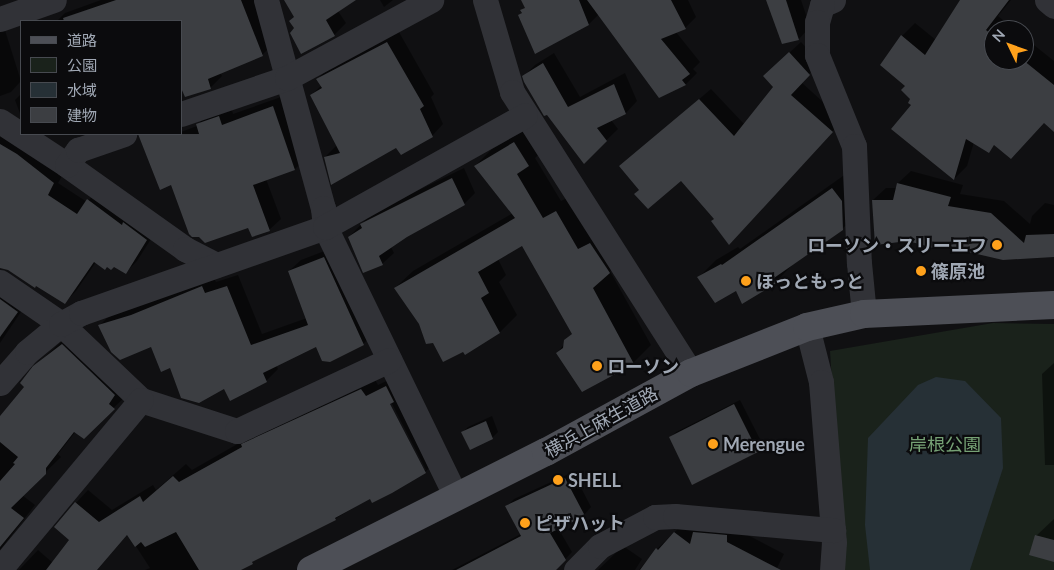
<!DOCTYPE html>
<html>
<head>
<meta charset="utf-8">
<style>
	body { margin:0 }
	#map { position:relative; width:1054px; height:570px; overflow:hidden; background:#101012; font-family:Lato,"Noto Sans JP",sans-serif }
	div>[style] { position:absolute }
	.green>* { inset:0; background:#1a221b }
	.water>* { inset:0; background:#263036 }
	.shadow>* { inset:0; background:#0007 }
	.building>* { inset:0; background:#3c3e42 }
	.street>* { height:25px; margin:-12.5px; padding:0 12.5px; transform-origin:12.5px; border-radius:12.5px; background:#313237 }
	.primary>* { height:28px; margin:-14px; padding:0 14px; transform-origin:14px; border-radius:14px; background:#4d4f56 }
	.dots>* { width:14px; height:14px; translate:-50% -50%; box-sizing:border-box; border:2px solid #0b0b0d; border-radius:50% }
	span { translate:-50% -50%; white-space:nowrap; text-align:center; line-height:1.15; -webkit-text-stroke:4.5px #0b0b0d; paint-order:stroke }
	.poi-label { font-size:18px; color:#a0a8b4; font-weight:700 }
	.right { translate:-100% -50%; text-align:right }
	.left { translate:0 -50%; text-align:left }
	.street-label { font-size:18px; color:#a0a8b4 }
	.park-label { font-size:18px; color:#76a175 }
	.legend { position:absolute; left:20px; top:20px; width:162px; height:115px; box-sizing:border-box; background:#0b0b0d; border:1px solid #474a50; margin:0; padding:6px 9px; list-style:none; font-size:15px; color:#a0a8b4 }
	.legend li { display:flex; align-items:center; gap:10px; height:25px }
	.legend b { width:25px; border:1px solid #474a50 }
	.north { position:absolute; left:984px; top:20px; width:50px; height:50px; box-sizing:border-box; background:#0b0b0d; border:1px solid #474a50; border-radius:50%; rotate:312deg; font-size:14px; font-weight:700; line-height:20px; text-align:center; color:#a0a8b4 }
	.north::after { content:''; display:block; margin:auto; width:18px; height:22px; background:#ffa11b; clip-path:polygon(50% 0,100% 100%,50% 72%,0 100%) }
</style>
</head>
<body>
<div id="map">
	<div class="green">
		<i style="clip-path:polygon(993px 323px,1054px 324px,1054px 570px,841px 570px,843px 551px,830px 351px)"></i>
	</div>
	<div class="water">
		<i style="clip-path:polygon(936px 377px,965px 381px,1001px 418px,1003px 468px,970px 570px,870px 570px,865px 525px,868px 438px,918px 385px)"></i>
	</div>
	<div class="shadow">
		<i style="clip-path:polygon(101px 0,257px 0,274px 43px,262px 55px,220px 72px,222px 76px,210px 88px,181px 21px,57px 21px,65px 13px)"></i>
		<i style="clip-path:polygon(293px 0,354px 0,338px 11px,346px 23px,334px 35px,301px 53px,291px 34px,295px 28px)"></i>
		<i style="clip-path:polygon(380px 0,393px 0,384px 7px)"></i>
		<i style="clip-path:polygon(532px 0,688px 0,696px 17px,685px 28px,676px 32px,700px 62px,693px 69px,697px 73px,686px 84px,659px 97px,599px 14px,589px 24px,536px 52px,519px 16px)"></i>
		<i style="clip-path:polygon(767px 0,801px 0,810px 27px,799px 39px,783px 43px)"></i>
		<i style="clip-path:polygon(962px 0,1011px 0,998px 16px,1015px 30px,994px 30px,994px 60px,1024px 60px,1024px 37px,1054px 61px,1054px 122px,1045px 122px,995px 144px,989px 151px,974px 142px,967px 166px,954px 179px,912px 105px,906px 86px,902px 36px,915px 23px,936px 40px)"></i>
		<i style="clip-path:polygon(4px 27px,21px 81px,11px 92px,0 96px,0 29px)"></i>
		<i style="clip-path:polygon(399px 32px,434px 94px,431px 97px,443px 124px,432px 136px,397px 146px,325px 157px,337px 145px,311px 95px,322px 85px,318px 79px,329px 67px)"></i>
		<i style="clip-path:polygon(801px 42px,820px 63px,801px 82px,843px 120px,740px 232px,715px 218px,682px 179px,640px 189px,621px 166px,711px 89px,745px 125px,775px 87px,776px 65px)"></i>
		<i style="clip-path:polygon(554px 53px,580px 97px,625px 73px,637px 101px,626px 113px,611px 120px,618px 129px,584px 162px,524px 76px,535px 65px)"></i>
		<i style="clip-path:polygon(21px 94px,21px 116px,15px 100px)"></i>
		<i style="clip-path:polygon(284px 96px,306px 158px,295px 169px,266px 179px,281px 219px,269px 230px,249px 226px,159px 140px,181px 134px,181px 132px,197px 126px,208px 113px,231px 106px,233px 114px)"></i>
		<i style="clip-path:polygon(532px 126px,545px 148px,535px 158px,561px 201px,573px 195px,626px 255px,610px 271px,651px 345px,633px 363px,582px 390px,557px 353px,573px 333px,523px 244px,498px 259px,506px 275px,499px 282px,517px 315px,500px 332px,466px 353px,433px 342px,395px 288px,413px 271px,513px 213px,475px 166px,492px 149px)"></i>
		<i style="clip-path:polygon(0 127px,65px 171px,58px 183px,87px 202px,100px 188px,158px 228px,137px 261px,126px 272px,114px 266px,96px 262px,76px 291px,65px 302px,8px 269px,0 267px)"></i>
		<i style="clip-path:polygon(464px 168px,475px 193px,464px 204px,406px 236px,391px 247px,394px 253px,382px 264px,349px 237px,372px 213px)"></i>
		<i style="clip-path:polygon(850px 171px,860px 212px,842px 229px,793px 264px,776px 282px,736px 289px,699px 277px,716px 260px,738px 247px,740px 249px)"></i>
		<i style="clip-path:polygon(911px 171px,963px 185px,960px 194px,1004px 201px,1030px 224px,1032px 216px,1045px 203px,1054px 205px,1054px 256px,940px 244px,937px 247px,873px 200px,886px 188px,897px 188px,898px 183px)"></i>
		<i style="clip-path:polygon(335px 247px,375px 332px,363px 344px,317px 345px,276px 365px,278px 369px,266px 381px,225px 387px,171px 366px,152px 345px,100px 325px,111px 314px,213px 276px,216px 282px,238px 275px,262px 334px,307px 318px,289px 271px,301px 260px)"></i>
		<i style="clip-path:polygon(0 278px,29px 300px,0 343px)"></i>
		<i style="clip-path:polygon(70px 334px,126px 396px,83px 437px,76px 431px,58px 454px,61px 457px,22px 495px,35px 505px,0 550px,0 418px,26px 387px,38px 363px)"></i>
		<i style="clip-path:polygon(1054px 363px,1054px 465px,1045px 465px,1042px 374px)"></i>
		<i style="clip-path:polygon(evenodd,399px 375px,437px 460px,425px 472px,371px 497px,335px 519px,236px 570px,145px 570px,150px 568px,128px 534px,97px 570px,19px 570px,38px 550px,53px 563px,71px 540px,76px 503px,88px 490px,112px 510px,153px 485px,156px 490px,186px 464px,192px 470px,248px 438px,374px 378px,378px 385px,399px 375px,389px 398px,426px 470px,423px 470px,386px 399px,389px 398px)"></i>
		<i style="clip-path:polygon(740px 400px,763px 445px,757px 451px,670px 438px,676px 432px)"></i>
		<i style="clip-path:polygon(492px 416px,498px 432px,492px 438px,463px 432px,468px 427px)"></i>
		<i style="clip-path:polygon(573px 472px,591px 507px,584px 515px,558px 528px,572px 552px,555px 570px,452px 570px,521px 534px,507px 506px,514px 499px)"></i>
		<i style="clip-path:polygon(1054px 519px,1054px 561px,1036px 536px)"></i>
		<i style="clip-path:polygon(686px 521px,738px 530px,784px 554px,776px 570px,639px 570px,657px 549px)"></i>
		<i style="clip-path:polygon(623px 546px,642px 559px,635px 570px,598px 570px)"></i>
	</div>
	<div class="building">
		<i style="clip-path:polygon(116px 0,241px 0,263px 56px,208px 79px,211px 89px,185px 97px,181px 88px,181px 21px,64px 21px,63px 18px)"></i>
		<i style="clip-path:polygon(284px 0,356px 0,326px 20px,335px 36px,301px 54px,290px 33px,294px 28px,289px 21px,294px 17px)"></i>
		<i style="clip-path:polygon(521px 0,579px 0,589px 25px,535px 54px,518px 15px,522px 13px,520px 10px,525px 8px)"></i>
		<i style="clip-path:polygon(587px 0,671px 0,686px 29px,661px 39px,690px 74px,682px 80px,686px 85px,659px 98px)"></i>
		<i style="clip-path:polygon(766px 0,786px 0,799px 40px,782px 44px)"></i>
		<i style="clip-path:polygon(960px 0,1009px 0,986px 30px,994px 37px,994px 60px,1023px 60px,1054px 85px,1054px 132px,1044px 123px,1011px 159px,994px 145px,989px 153px,966px 139px,954px 180px,891px 129px,911px 105px,908px 103px,910px 99px,901px 90px,905px 86px,880px 65px,901px 35px,925px 55px)"></i>
		<i style="clip-path:polygon(387px 42px,424px 106px,420px 109px,433px 137px,401px 155px,396px 148px,331px 185px,324px 157px,340px 153px,310px 95px,322px 88px,316px 79px)"></i>
		<i style="clip-path:polygon(789px 52px,810px 75px,791px 95px,833px 132px,729px 245px,711px 221px,714px 219px,681px 181px,648px 209px,634px 194px,639px 190px,619px 166px,699px 99px,734px 136px,773px 87px,763px 76px)"></i>
		<i style="clip-path:polygon(543px 63px,568px 107px,614px 84px,626px 114px,597px 128px,607px 141px,584px 164px,547px 115px,544px 116px,524px 82px,522px 76px)"></i>
		<i style="clip-path:polygon(273px 106px,295px 170px,253px 185px,270px 231px,252px 237px,248px 228px,205px 243px,199px 237px,192px 237px,189px 234px,171px 185px,160px 190px,138px 134px,199px 134px,196px 124px,219px 116px,222px 125px)"></i>
		<i style="clip-path:polygon(514px 142px,529px 166px,517px 174px,543px 218px,556px 211px,578px 249px,590px 243px,610px 273px,593px 288px,634px 364px,582px 392px,556px 353px,563px 348px,564px 340px,572px 334px,522px 246px,478px 272px,489px 293px,481px 298px,500px 333px,465px 355px,463px 352px,443px 362px,433px 343px,426px 344px,419px 324px,394px 288px,515px 218px,474px 166px)"></i>
		<i style="clip-path:polygon(0 144px,17px 154px,54px 183px,48px 195px,77px 214px,87px 199px,122px 225px,123px 222px,147px 240px,126px 274px,114px 267px,111px 270px,107px 267px,105px 270px,94px 262px,65px 304px,36px 286px,35px 288px,8px 270px,0 268px)"></i>
		<i style="clip-path:polygon(452px 178px,465px 205px,407px 237px,379px 256px,383px 265px,363px 273px,348px 237px,362px 228px,360px 224px)"></i>
		<i style="clip-path:polygon(897px 183px,951px 197px,948px 206px,991px 213px,1024px 243px,1026px 235px,1054px 234px,1054px 257px,1003px 260px,938px 245px,937px 249px,908px 241px,875px 245px,872px 200px,893px 200px)"></i>
		<i style="clip-path:polygon(832px 188px,842px 201px,843px 230px,774px 278px,777px 283px,742px 304px,736px 291px,715px 303px,697px 277px,721px 264px,722px 265px)"></i>
		<i style="clip-path:polygon(324px 257px,364px 345px,330px 362px,322px 361px,316px 347px,263px 373px,267px 382px,230px 401px,224px 389px,199px 403px,181px 398px,170px 368px,161px 372px,151px 347px,120px 360px,111px 352px,98px 325px,131px 315px,202px 286px,205px 293px,227px 286px,251px 345px,308px 325px,288px 271px)"></i>
		<i style="clip-path:polygon(0 299px,18px 312px,0 337px)"></i>
		<i style="clip-path:polygon(62px 344px,115px 395px,109px 404px,115px 409px,84px 439px,74px 432px,46px 468px,46px 474px,11px 508px,24px 518px,0 547px,0 481px,15px 464px,13px 463px,18px 457px,0 442px,0 416px,24px 387px,20px 383px,33px 366px)"></i>
		<i style="clip-path:polygon(386px 386px,394px 402px,390px 404px,426px 473px,392px 493px,372px 503px,370px 499px,335px 518px,336px 520px,252px 562px,253px 564px,241px 570px,199px 570px,176px 532px,145px 547px,141px 542px,135px 547px,127px 535px,97px 570px,46px 570px,69px 540px,54px 527px,75px 502px,99px 522px,140px 496px,143px 502px,173px 476px,179px 482px,242px 447px,241px 444px,361px 389px,366px 396px)"></i>
		<i style="clip-path:polygon(734px 404px,758px 452px,692px 485px,669px 437px)"></i>
		<i style="clip-path:polygon(486px 421px,493px 439px,470px 450px,461px 432px)"></i>
		<i style="clip-path:polygon(565px 478px,585px 516px,550px 533px,566px 560px,556px 570px,456px 570px,521px 536px,505px 506px)"></i>
		<i style="clip-path:polygon(674px 532px,690px 544px,693px 532px,727px 535px,727px 542px,781px 570px,640px 570px,656px 548px,658px 550px)"></i>
		<i style="clip-path:polygon(1035px 535px,1054px 540px,1054px 562px,1029px 555px)"></i>
	</div>
	<div class="street">
		<i style="left:266px;top:0;width:216px;rotate:74.7deg"></i>
		<i style="left:323px;top:208px;width:19px;rotate:84deg"></i>
		<i style="left:325px;top:227px;width:300px;rotate:64.1deg"></i>
		<i style="left:485px;top:0;width:96px;rotate:73.6deg"></i>
		<i style="left:512px;top:92px;width:333px;rotate:57.5deg"></i>
		<i style="left:833px;top:0;width:12px;rotate:156deg"></i>
		<i style="left:822px;top:5px;width:18px;rotate:106deg"></i>
		<i style="left:817px;top:22px;width:33px;rotate:90deg"></i>
		<i style="left:817px;top:55px;width:98px;rotate:67.9deg"></i>
		<i style="left:854px;top:146px;width:117px;rotate:87.6deg"></i>
		<i style="left:859px;top:263px;width:51px;rotate:84.4deg"></i>
		<i style="left:1047px;top:0;width:9px;rotate:41deg"></i>
		<i style="left:0;top:19px;width:57px;rotate:-19.4deg"></i>
		<i style="left:181px;top:114px;width:112px;rotate:-18.8deg"></i>
		<i style="left:287px;top:78px;width:164px;rotate:-28.4deg"></i>
		<i style="left:0;top:121px;width:80px;rotate:33.3deg"></i>
		<i style="left:67px;top:165px;width:145px;rotate:35.4deg"></i>
		<i style="left:185px;top:249px;width:35px;rotate:27deg"></i>
		<i style="left:67px;top:165px;width:19px;rotate:-54deg"></i>
		<i style="left:78px;top:150px;width:49px;rotate:-19.2deg"></i>
		<i style="left:0;top:282px;width:74px;rotate:34.5deg"></i>
		<i style="left:61px;top:324px;width:110px;rotate:43.5deg"></i>
		<i style="left:141px;top:400px;width:101px;rotate:17.9deg"></i>
		<i style="left:237px;top:431px;width:168px;rotate:-25deg"></i>
		<i style="left:807px;top:327px;width:57px;rotate:75.7deg"></i>
		<i style="left:821px;top:382px;width:161px;rotate:85.4deg"></i>
		<i style="left:834px;top:542px;width:28px;rotate:94deg"></i>
		<i style="left:0;top:383px;width:41px;rotate:-48.9deg"></i>
		<i style="left:27px;top:352px;width:44px;rotate:-39.5deg"></i>
		<i style="left:61px;top:324px;width:23px;rotate:-29deg"></i>
		<i style="left:81px;top:313px;width:259px;rotate:-19.4deg"></i>
		<i style="left:325px;top:227px;width:229px;rotate:-29.2deg"></i>
		<i style="left:0;top:569px;width:220px;rotate:-50.2deg"></i>
		<i style="left:576px;top:570px;width:34px;rotate:-45deg"></i>
		<i style="left:600px;top:546px;width:62px;rotate:-27.8deg"></i>
		<i style="left:655px;top:517px;width:20px;rotate:-3deg"></i>
		<i style="left:675px;top:516px;width:159px;rotate:5.1deg"></i>
	</div>
	<div class="primary">
		<i style="left:311px;top:570px;width:263px;rotate:-26.7deg"></i>
		<i style="left:546px;top:452px;width:165px;rotate:-28.6deg"></i>
		<i style="left:691px;top:373px;width:125px;rotate:-21.6deg"></i>
		<i style="left:807px;top:327px;width:58px;rotate:-12.8deg"></i>
		<i style="left:864px;top:314px;width:190px;rotate:-2.7deg"></i>
	</div>
	<div class="dots">
		<i style="left:997px;top:245px;background:#ffa11b"></i>
		<i style="left:921px;top:271px;background:#ffa11b"></i>
		<i style="left:746px;top:281px;background:#ffa11b"></i>
		<i style="left:597px;top:366px;background:#ffa11b"></i>
		<i style="left:713px;top:444px;background:#ffa11b"></i>
		<i style="left:558px;top:480px;background:#ffa11b"></i>
		<i style="left:525px;top:523px;background:#ffa11b"></i>
	</div>
	<div class="poi-label">
		<span class="right" style="left:987px;top:245px">ローソン・スリーエフ</span>
		<span class="left" style="left:931px;top:271px">篠原池</span>
		<span class="left" style="left:756px;top:281px">ほっともっと</span>
		<span class="left" style="left:607px;top:366px">ローソン</span>
		<span class="left" style="left:723px;top:444px">Merengue</span>
		<span class="left" style="left:568px;top:480px">SHELL</span>
		<span class="left" style="left:535px;top:523px">ピザハット</span>
	</div>
	<div class="street-label">
		<span style="left:601px;top:422px;rotate:-29deg">横浜上麻生道路</span>
	</div>
	<div class="park-label">
		<span style="left:945px;top:444px">岸根公園</span>
	</div>
	<ul class="legend">
	<li><b style="height:6px;background:#4d4f56"></b>道路</li>
	<li><b style="height:14px;background:#1a221b"></b>公園</li>
	<li><b style="height:14px;background:#263036"></b>水域</li>
	<li><b style="height:14px;background:#3c3e42"></b>建物</li>
	</ul>
	<div class="north">N</div>
</div>
</body>
</html>
